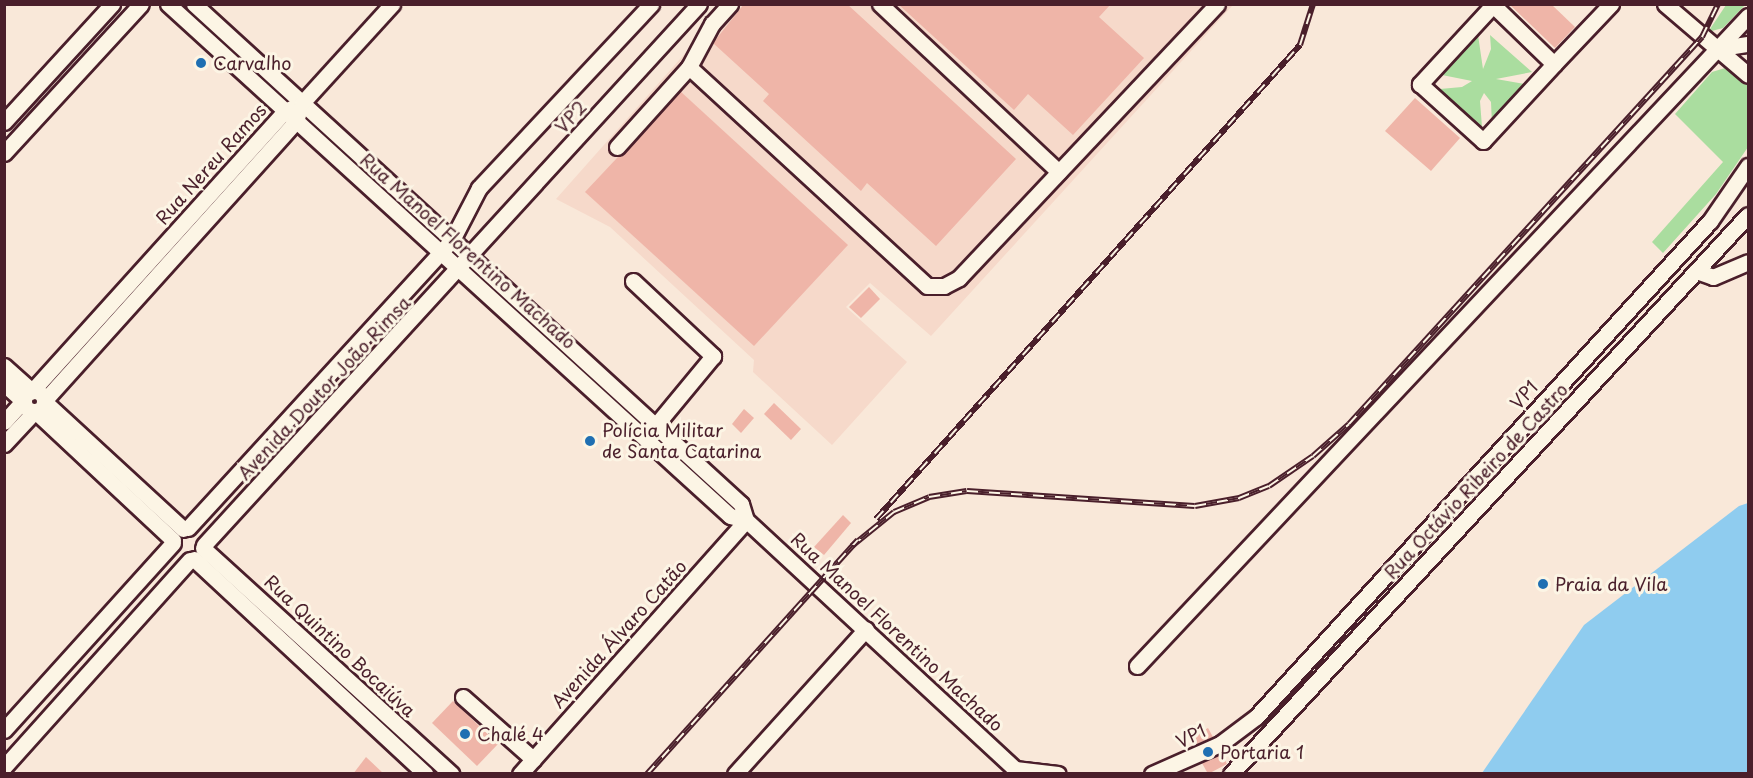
<!DOCTYPE html>
<html>
<head>
<meta charset="utf-8">
<style>
	body { margin:0 }
	#map { position:relative; width:1753px; height:778px; overflow:hidden; background:#f9e8d9; font-family:"Playpen Sans",sans-serif }
	div>[style] { position:absolute }
	.built>* { inset:0; background:#f6d9ca }
	.green>* { inset:0; background:#aadd9f }
	.water>* { inset:0; background:#8fccef }
	.building>* { inset:0; background:#efb5a8 }
	.roads { filter:drop-shadow(2px 0 #4a1f2b) drop-shadow(-2px 0 #4a1f2b) drop-shadow(0 2px #4a1f2b) drop-shadow(0 -2px #4a1f2b) }
	.minor>* { height:15px; margin:-7.5px; padding:0 7.5px; transform-origin:7.5px; border-radius:7.5px; background:#fcf5e5 }
	.minor>.ring { margin:-7.5px; padding:0; box-sizing:content-box; background:none; border:15px solid #fcf5e5; border-radius:50% }
	.rail>* { height:6px; margin-top:-3px; transform-origin:0; background:repeating-linear-gradient(90deg,#fcf5e5 0 11px,#4a1f2b 0 22px); box-sizing:border-box; border-block:2px solid #4a1f2b }
	.dots>* { width:16px; height:16px; translate:-50% -50%; box-sizing:border-box; border:3px solid #fcf5e5; border-radius:50% }
	span { translate:-50% -50%; white-space:nowrap; text-align:center; line-height:1.15; -webkit-text-stroke:6px #fcf5e5; paint-order:stroke }
	.poi-label { font-size:18px; color:#4a1f2b }
	.left { translate:0 -50%; text-align:left }
	.street-label { font-size:18px; color:#4a1f2b }
	.frame { position:absolute; inset:0; border:6px solid #4a1f2b; pointer-events:none }
</style>
</head>
<body>
<div id="map">
	<div class="built">
		<i style="clip-path:polygon(728px 5px,1233px 5px,931px 336px,870px 283px,846px 307px,907px 362px,832px 445px,753px 372px,754px 360px,610px 227px,556px 199px)"></i>
	</div>
	<div class="green">
		<i style="clip-path:polygon(1726px 5px,1745px 5px,1723px 28px,1708px 32px)"></i>
		<i style="clip-path:polygon(1478px 35px,1483px 69px,1491px 49px,1490px 35px,1532px 72px,1496px 79px,1531px 85px,1492px 125px,1491px 102px,1484px 93px,1480px 101px,1482px 127px,1440px 89px,1462px 87px,1472px 81px,1442px 75px)"></i>
		<i style="clip-path:polygon(1725px 68px,1748px 82px,1748px 147px,1716px 194px,1663px 253px,1652px 242px,1723px 162px,1675px 114px,1712px 72px)"></i>
	</div>
	<div class="water">
		<i style="clip-path:polygon(1748px 503px,1748px 773px,1482px 773px,1584px 625px,1739px 506px)"></i>
	</div>
	<div class="building">
		<i style="clip-path:polygon(744px 4px,847px 4px,1016px 159px,936px 246px,867px 183px,861px 191px,763px 101px,769px 94px,713px 43px)"></i>
		<i style="clip-path:polygon(898px 4px,1111px 4px,1099px 17px,1144px 58px,1073px 135px,1028px 94px,1014px 110px)"></i>
		<i style="clip-path:polygon(1509px 4px,1551px 4px,1575px 27px,1555px 48px)"></i>
		<i style="clip-path:polygon(680px 91px,848px 245px,754px 346px,585px 192px)"></i>
		<i style="clip-path:polygon(1415px 98px,1460px 138px,1431px 171px,1385px 131px)"></i>
		<i style="clip-path:polygon(869px 287px,880px 299px,861px 318px,849px 307px)"></i>
		<i style="clip-path:polygon(774px 403px,801px 429px,791px 440px,764px 414px)"></i>
		<i style="clip-path:polygon(744px 409px,754px 418px,741px 433px,732px 424px)"></i>
		<i style="clip-path:polygon(843px 515px,851px 523px,824px 555px,814px 547px)"></i>
		<i style="clip-path:polygon(453px 701px,498px 744px,477px 766px,432px 723px)"></i>
		<i style="clip-path:polygon(1208px 728px,1213px 737px,1192px 746px,1188px 739px)"></i>
		<i style="clip-path:polygon(1222px 754px,1227px 764px,1208px 774px,1202px 763px)"></i>
		<i style="clip-path:polygon(366px 757px,384px 774px,353px 774px)"></i>
	</div>
	<div class="roads">
		<div class="minor">
			<i style="left:168px;top:4px;width:760px;rotate:42.33deg"></i>
			<i style="left:730px;top:516px;width:16px;rotate:14deg"></i>
			<i style="left:746px;top:520px;width:374px;rotate:42.8deg"></i>
			<i style="left:194px;top:4px;width:741px;rotate:42.43deg"></i>
			<i style="left:741px;top:504px;width:17px;rotate:73deg"></i>
			<i style="left:880px;top:4px;width:245px;rotate:43.2deg"></i>
			<i style="left:1492px;top:4px;width:86px;rotate:44.1deg"></i>
			<i style="left:1554px;top:64px;width:83px;rotate:-46.5deg"></i>
			<i style="left:1665px;top:4px;width:109px;rotate:40.5deg"></i>
			<i style="left:1493px;top:5px;width:108px;rotate:132.7deg"></i>
			<i style="left:1420px;top:84px;width:85px;rotate:42.1deg"></i>
			<i style="left:1483px;top:141px;width:105px;rotate:-47.3deg"></i>
			<i style="left:1715px;top:49px;width:33px;rotate:-9deg"></i>
			<i style="left:689px;top:67px;width:49px;rotate:-61.9deg"></i>
			<i style="left:712px;top:24px;width:27px;rotate:-48deg"></i>
			<i style="left:4px;top:122px;width:160px;rotate:-47.5deg"></i>
			<i style="left:617px;top:147px;width:108px;rotate:-48deg"></i>
			<i style="left:689px;top:67px;width:323px;rotate:42.6deg"></i>
			<i style="left:927px;top:286px;width:17px"></i>
			<i style="left:944px;top:286px;width:17px;rotate:-28deg"></i>
			<i style="left:959px;top:278px;width:376px;rotate:-46.7deg"></i>
			<i style="left:4px;top:153px;width:202px;rotate:-47.4deg"></i>
			<i style="left:1696px;top:271px;width:18px;rotate:19deg"></i>
			<i style="left:1713px;top:277px;width:38px;rotate:-23deg"></i>
			<i style="left:633px;top:281px;width:110px;rotate:43.2deg"></i>
			<i style="left:713px;top:356px;width:97px;rotate:129.6deg"></i>
			<i style="left:4px;top:366px;width:38px;rotate:42deg"></i>
			<i style="left:32px;top:391px;width:377px;rotate:-47.9deg"></i>
			<i style="left:285px;top:111px;width:19px;rotate:-25deg"></i>
			<i style="left:302px;top:103px;width:134px;rotate:-47.7deg"></i>
			<i style="left:4px;top:384px;width:25px;rotate:42deg"></i>
			<i style="left:23px;top:401px;width:28px;rotate:132deg"></i>
			<i class="ring" style="left:24px;top:391px;width:5px;height:5px"></i>
			<i style="left:4px;top:444px;width:45px;rotate:-46.8deg"></i>
			<i style="left:35px;top:411px;width:189px;rotate:43.1deg"></i>
			<i style="left:188px;top:528px;width:391px;rotate:-47.5deg"></i>
			<i style="left:452px;top:240px;width:59px;rotate:-62.6deg"></i>
			<i style="left:479px;top:188px;width:252px;rotate:-46.9deg"></i>
			<i style="left:183px;top:529px;width:189px;rotate:-137.4deg"></i>
			<i style="left:44px;top:401px;width:377px;rotate:-48deg"></i>
			<i style="left:296px;top:121px;width:10px;rotate:-73deg"></i>
			<i style="left:204px;top:545px;width:733px;rotate:-47.54deg"></i>
			<i style="left:203px;top:548px;width:336px;rotate:42.3deg"></i>
			<i style="left:194px;top:559px;width:316px;rotate:42.9deg"></i>
			<i style="left:1137px;top:666px;width:892px;rotate:-46.77deg"></i>
			<i style="left:463px;top:697px;width:94px;rotate:41.5deg"></i>
			<i style="left:4px;top:730px;width:252px;rotate:-47.9deg"></i>
			<i style="left:4px;top:767px;width:278px;rotate:-48.1deg"></i>
			<i style="left:1015px;top:769px;width:43px;rotate:6.6deg"></i>
			<i style="left:520px;top:774px;width:340px;rotate:-48.3deg"></i>
			<i style="left:735px;top:774px;width:195px;rotate:-47.9deg"></i>
			<i style="left:1152px;top:774px;width:74px;rotate:-23.8deg"></i>
			<i style="left:1220px;top:744px;width:45px;rotate:-36.9deg"></i>
			<i style="left:1256px;top:717px;width:672px;rotate:-47.53deg"></i>
			<i style="left:1710px;top:221px;width:67px;rotate:-55.4deg"></i>
			<i style="left:1231px;top:774px;width:761px;rotate:-47.24deg"></i>
		</div>
	</div>
	<div class="rail">
		<i style="left:876px;top:519px;width:636px;rotate:-48.19deg"></i>
		<i style="left:1300px;top:45px;width:43px;rotate:-72.4deg"></i>
		<i style="left:852px;top:546px;width:54px;rotate:-39deg"></i>
		<i style="left:894px;top:512px;width:38px;rotate:-23deg"></i>
		<i style="left:929px;top:497px;width:38px;rotate:-9deg"></i>
		<i style="left:967px;top:491px;width:228px;rotate:3.8deg"></i>
		<i style="left:1195px;top:506px;width:45px;rotate:-10.3deg"></i>
		<i style="left:1239px;top:498px;width:32px;rotate:-22deg"></i>
		<i style="left:1269px;top:486px;width:53px;rotate:-34.3deg"></i>
		<i style="left:1313px;top:456px;width:48px;rotate:-41.6deg"></i>
		<i style="left:1349px;top:424px;width:524px;rotate:-47.63deg"></i>
		<i style="left:1702px;top:37px;width:37px;rotate:-64deg"></i>
		<i style="left:647px;top:774px;width:315px;rotate:-48deg"></i>
	</div>
	<div class="dots">
		<i style="left:201px;top:63px;background:#1f6fb2"></i>
		<i style="left:590px;top:441px;background:#1f6fb2"></i>
		<i style="left:1543px;top:584px;background:#1f6fb2"></i>
		<i style="left:465px;top:734px;background:#1f6fb2"></i>
		<i style="left:1208px;top:752px;background:#1f6fb2"></i>
	</div>
	<div class="poi-label">
		<span class="left" style="left:213px;top:63px">Carvalho</span>
		<span class="left" style="left:602px;top:441px">Polícia Militar<br>de Santa Catarina</span>
		<span class="left" style="left:1555px;top:584px">Praia da Vila</span>
		<span class="left" style="left:477px;top:734px">Chalé 4</span>
		<span class="left" style="left:1220px;top:752px">Portaria 1</span>
	</div>
	<div class="street-label">
		<span style="left:571px;top:117px;rotate:-48deg">VP2</span>
		<span style="left:211px;top:164px;rotate:-48deg">Rua Nereu Ramos</span>
		<span style="left:468px;top:251px;rotate:42deg">Rua Manoel Florentino Machado</span>
		<span style="left:324px;top:388px;rotate:-47deg">Avenida Doutor João Rimsa</span>
		<span style="left:1524px;top:395px;rotate:-48deg">VP1</span>
		<span style="left:1476px;top:481px;rotate:-47deg">Rua Octávio Ribeiro de Castro</span>
		<span style="left:897px;top:632px;rotate:43deg">Rua Manoel Florentino Machado</span>
		<span style="left:619px;top:634px;rotate:-48deg">Avenida Álvaro Catão</span>
		<span style="left:340px;top:646px;rotate:43deg">Rua Quintino Bocaiúva</span>
		<span style="left:1191px;top:736px;rotate:-26deg">VP1</span>
	</div>
	<div class="frame"></div>
</div>
</body>
</html>
